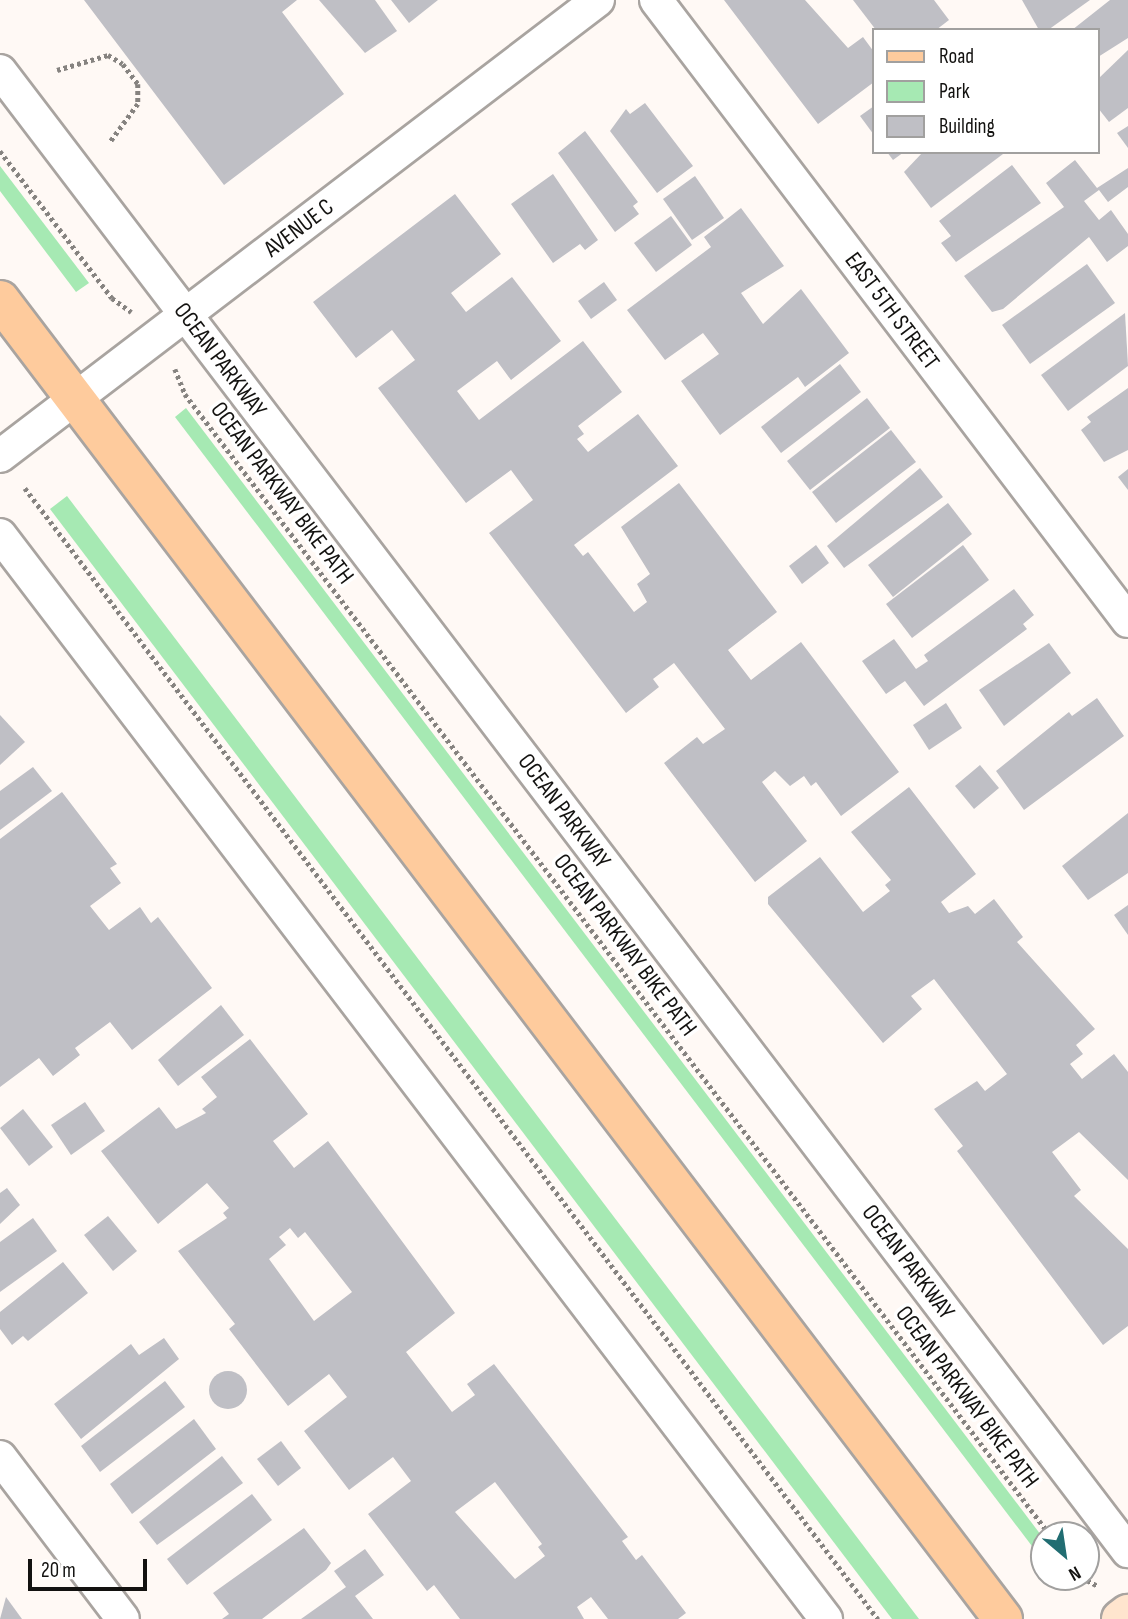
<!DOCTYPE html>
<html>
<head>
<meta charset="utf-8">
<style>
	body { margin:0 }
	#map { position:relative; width:1128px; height:1619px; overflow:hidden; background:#fff9f5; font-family:"Sofia Sans Condensed",sans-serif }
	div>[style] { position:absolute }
	.green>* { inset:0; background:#a6e9b3 }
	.building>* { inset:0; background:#bfbfc5 }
	.round { border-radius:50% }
	.path>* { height:4.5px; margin-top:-2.25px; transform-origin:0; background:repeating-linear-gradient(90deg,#868380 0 3.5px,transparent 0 7px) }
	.roads { filter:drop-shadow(2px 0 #a9a4a0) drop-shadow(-2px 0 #a9a4a0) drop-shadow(0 2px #a9a4a0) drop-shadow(0 -2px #a9a4a0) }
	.street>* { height:32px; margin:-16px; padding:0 16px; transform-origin:16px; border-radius:16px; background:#fff }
	.secondary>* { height:38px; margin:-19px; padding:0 19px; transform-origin:19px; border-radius:19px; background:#ffe5ce }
	.primary>* { height:38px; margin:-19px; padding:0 19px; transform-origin:19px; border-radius:19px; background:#fecb9d }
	span { translate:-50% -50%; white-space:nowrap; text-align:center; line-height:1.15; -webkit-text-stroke:7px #fff; paint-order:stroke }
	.street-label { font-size:24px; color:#131210 }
	.legend { position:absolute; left:872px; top:28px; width:228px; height:126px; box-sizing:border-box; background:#fff; border:2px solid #a1a09f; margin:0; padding:9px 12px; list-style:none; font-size:21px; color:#131210 }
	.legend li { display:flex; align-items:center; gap:14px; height:35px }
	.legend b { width:35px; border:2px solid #a1a09f }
	.north { position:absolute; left:1030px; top:1521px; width:70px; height:70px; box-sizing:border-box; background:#fff; border:2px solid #a1a09f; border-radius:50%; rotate:151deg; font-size:19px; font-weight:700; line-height:28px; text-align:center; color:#131210 }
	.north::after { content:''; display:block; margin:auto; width:24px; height:32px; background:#216d72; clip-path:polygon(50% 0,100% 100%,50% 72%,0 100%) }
	.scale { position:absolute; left:28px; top:1559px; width:119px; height:32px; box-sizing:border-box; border:4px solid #131210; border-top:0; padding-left:9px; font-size:21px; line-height:24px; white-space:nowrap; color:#131210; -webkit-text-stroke:5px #fff; paint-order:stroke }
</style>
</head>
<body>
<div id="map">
	<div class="green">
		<i style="clip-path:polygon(0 166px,89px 283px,76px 292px,0 191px)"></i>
		<i style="clip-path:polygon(186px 408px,1044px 1539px,1044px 1562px,175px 417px)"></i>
		<i style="clip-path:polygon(67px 496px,919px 1619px,892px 1619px,50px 509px)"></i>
	</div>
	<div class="building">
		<i style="clip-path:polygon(84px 0,297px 0,282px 12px,344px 94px,224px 185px)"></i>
		<i style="clip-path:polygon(319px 0,375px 0,397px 31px,365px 53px)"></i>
		<i style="clip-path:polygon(391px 0,438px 0,409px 23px)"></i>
		<i style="clip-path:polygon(724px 0,805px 0,848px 48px,863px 37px,874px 52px,874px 82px,818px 124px)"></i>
		<i style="clip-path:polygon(853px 0,934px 0,949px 20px,936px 30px,876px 30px)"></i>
		<i style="clip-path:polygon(1022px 0,1090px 0,1048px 30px,1039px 30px)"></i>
		<i style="clip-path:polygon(1110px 0,1128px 0,1128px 38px,1098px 57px,1098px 30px,1072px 30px)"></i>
		<i style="clip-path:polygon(1128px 50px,1128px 108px,1109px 122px,1098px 108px,1098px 79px)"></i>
		<i style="clip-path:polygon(645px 103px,693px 166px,657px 193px,610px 131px,626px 109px,630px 114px)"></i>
		<i style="clip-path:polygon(874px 106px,874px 135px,860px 116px)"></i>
		<i style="clip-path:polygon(1128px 126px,1128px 148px,1117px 133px)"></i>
		<i style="clip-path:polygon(585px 131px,638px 202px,633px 206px,639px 214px,615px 232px,558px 153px)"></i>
		<i style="clip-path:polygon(887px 152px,904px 152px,893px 160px)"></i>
		<i style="clip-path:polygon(923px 152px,1001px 152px,1003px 154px,931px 208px,904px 172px)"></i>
		<i style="clip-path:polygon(1075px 160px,1097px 188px,1128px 168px,1128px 187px,1108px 202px,1099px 190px,1084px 201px,1099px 220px,1111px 210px,1128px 234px,1128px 246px,1107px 262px,1089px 237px,1003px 309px,992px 312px,964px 276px,1064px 207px,1046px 183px)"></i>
		<i style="clip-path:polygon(1012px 165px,1041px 203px,956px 262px,941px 243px,951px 236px,939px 221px)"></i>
		<i style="clip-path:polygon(553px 174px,598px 240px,585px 250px,580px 244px,553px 263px,511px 204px)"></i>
		<i style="clip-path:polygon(695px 176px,724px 218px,692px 240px,663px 199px)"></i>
		<i style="clip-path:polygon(455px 194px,501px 254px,451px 293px,466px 312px,512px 277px,561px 341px,511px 380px,497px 361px,457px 391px,479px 420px,583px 341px,622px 392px,578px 426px,584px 434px,577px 439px,588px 452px,638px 414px,678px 466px,574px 545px,583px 556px,588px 552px,634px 612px,647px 602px,637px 584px,650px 574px,621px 527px,679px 483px,777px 612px,728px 650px,751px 680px,801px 642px,899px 772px,841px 816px,816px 782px,811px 786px,804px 776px,790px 786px,775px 771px,762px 782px,807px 841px,755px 882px,664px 763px,697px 737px,703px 744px,725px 729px,674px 663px,653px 679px,659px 687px,626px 713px,489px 533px,533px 500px,511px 470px,466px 503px,378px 388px,415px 360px,392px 330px,356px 358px,313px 302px)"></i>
		<i style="clip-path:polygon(741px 208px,784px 266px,741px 293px,763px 324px,801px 289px,849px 353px,805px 387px,798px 377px,720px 435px,681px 381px,719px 354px,703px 333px,665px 360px,627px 310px,711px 247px,704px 237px)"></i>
		<i style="clip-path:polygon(671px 216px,692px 245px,656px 272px,634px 243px)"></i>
		<i style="clip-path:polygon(1087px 264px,1115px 303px,1030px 364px,1002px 325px)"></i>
		<i style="clip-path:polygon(604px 282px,617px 300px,591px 319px,578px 301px)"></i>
		<i style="clip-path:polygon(1125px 313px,1128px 366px,1068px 411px,1041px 375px)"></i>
		<i style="clip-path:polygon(840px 364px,861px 392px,781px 453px,761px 427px)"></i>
		<i style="clip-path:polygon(1128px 388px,1128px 450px,1104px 462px,1081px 430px,1091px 422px,1087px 417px)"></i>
		<i style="clip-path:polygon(867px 398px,890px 428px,810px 490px,787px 461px)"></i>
		<i style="clip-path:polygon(891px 430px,916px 462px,836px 523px,812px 492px)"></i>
		<i style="clip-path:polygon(920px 468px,943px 497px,844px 568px,827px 546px)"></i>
		<i style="clip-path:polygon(1128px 469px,1128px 490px,1118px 477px)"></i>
		<i style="clip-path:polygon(948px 503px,972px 534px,893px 597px,868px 565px)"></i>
		<i style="clip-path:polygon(816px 545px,829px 563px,802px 584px,789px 566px)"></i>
		<i style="clip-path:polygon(963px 545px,989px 580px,912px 638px,886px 604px)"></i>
		<i style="clip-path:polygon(1014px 589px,1034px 615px,1023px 624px,1027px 629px,924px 706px,905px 681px,886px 694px,862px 661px,894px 639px,916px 669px,928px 661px,924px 655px)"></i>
		<i style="clip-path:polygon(1049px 643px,1071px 673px,1004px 726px,979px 690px)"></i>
		<i style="clip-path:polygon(1097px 698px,1124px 736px,1024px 810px,996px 771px,1069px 712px,1072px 716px)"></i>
		<i style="clip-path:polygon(946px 703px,962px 728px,929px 750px,913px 725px)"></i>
		<i style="clip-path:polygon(0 715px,25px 742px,0 765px)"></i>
		<i style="clip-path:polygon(980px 765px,999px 788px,974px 809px,955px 786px)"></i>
		<i style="clip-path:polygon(33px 767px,52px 791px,0 830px,0 791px)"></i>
		<i style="clip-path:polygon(909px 787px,976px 874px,941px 902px,949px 913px,968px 906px,975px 914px,994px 899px,1023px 937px,1017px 942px,1095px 1029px,1076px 1045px,1083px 1054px,1070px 1064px,1082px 1079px,1114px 1054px,1128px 1072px,1128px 1180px,1079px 1132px,1052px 1152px,1081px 1190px,1074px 1196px,1128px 1249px,1128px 1326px,1103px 1345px,957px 1151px,963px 1146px,934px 1109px,977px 1081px,985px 1091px,1007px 1074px,934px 979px,911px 996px,922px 1009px,883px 1043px,768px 904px,768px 897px,820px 857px,863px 912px,890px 891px,885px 885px,891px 880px,851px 832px)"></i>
		<i style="clip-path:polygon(62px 792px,117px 864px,110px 868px,121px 883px,90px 906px,109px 930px,140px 907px,151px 923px,158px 917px,212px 988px,132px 1050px,110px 1022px,75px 1048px,80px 1055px,53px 1076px,39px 1058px,0 1087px,0 839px)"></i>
		<i style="clip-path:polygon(1128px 813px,1128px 873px,1088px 900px,1062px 866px)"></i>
		<i style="clip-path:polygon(1128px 905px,1128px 935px,1114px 915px)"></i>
		<i style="clip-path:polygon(221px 1005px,244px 1035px,178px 1086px,158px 1060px)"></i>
		<i style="clip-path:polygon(evenodd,250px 1039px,308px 1114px,273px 1141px,294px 1168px,328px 1141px,455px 1313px,406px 1352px,452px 1412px,475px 1395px,467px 1384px,494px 1364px,628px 1537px,622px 1541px,636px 1560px,642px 1555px,686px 1613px,678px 1619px,608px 1619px,591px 1597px,577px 1607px,584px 1619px,460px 1619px,434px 1585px,427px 1591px,368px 1514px,411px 1481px,393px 1457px,349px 1490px,304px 1431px,347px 1397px,329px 1374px,288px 1406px,229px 1329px,235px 1324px,178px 1251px,227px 1218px,223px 1213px,229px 1208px,207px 1183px,158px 1224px,101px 1151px,159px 1107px,176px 1129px,206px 1113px,202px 1109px,217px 1097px,201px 1077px,250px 1039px,290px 1228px,298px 1238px,305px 1232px,352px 1292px,314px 1321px,269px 1259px,286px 1245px,279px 1237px,290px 1228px,250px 1039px,495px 1482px,542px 1544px,538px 1547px,545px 1556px,515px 1579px,455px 1512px,495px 1482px)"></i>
		<i style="clip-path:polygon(85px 1102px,105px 1131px,71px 1155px,51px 1125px)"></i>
		<i style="clip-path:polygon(23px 1109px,53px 1147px,29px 1166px,0 1128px)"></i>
		<i style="clip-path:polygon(7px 1188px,20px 1205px,0 1224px,0 1193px)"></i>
		<i style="clip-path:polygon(108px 1216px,137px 1251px,113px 1271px,84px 1235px)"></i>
		<i style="clip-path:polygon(33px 1218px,57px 1251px,0 1292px,0 1242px)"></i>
		<i style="clip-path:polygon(63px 1262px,88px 1293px,28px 1341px,23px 1336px,12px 1345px,0 1329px,0 1312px)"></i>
		<i style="clip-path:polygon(164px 1338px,179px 1359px,81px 1439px,54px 1404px,131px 1344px,139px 1355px)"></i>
		<i class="round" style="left:209px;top:1371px;width:38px;height:38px"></i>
		<i style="clip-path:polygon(165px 1381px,185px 1407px,100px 1472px,81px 1446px)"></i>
		<i style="clip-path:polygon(194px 1419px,216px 1449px,132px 1514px,110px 1484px)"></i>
		<i style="clip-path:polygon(281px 1441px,301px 1468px,278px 1486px,257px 1459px)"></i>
		<i style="clip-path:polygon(222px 1456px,243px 1483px,157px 1545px,139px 1522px)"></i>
		<i style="clip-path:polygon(252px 1494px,272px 1520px,187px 1585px,167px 1559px)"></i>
		<i style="clip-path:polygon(304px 1528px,331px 1563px,326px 1570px,262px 1619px,222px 1619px,229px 1614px,213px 1593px)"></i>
		<i style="clip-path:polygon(365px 1549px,384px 1575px,355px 1596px,373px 1619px,301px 1619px,346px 1587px,334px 1571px)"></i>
		<i style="clip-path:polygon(6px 1597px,22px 1619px,0 1619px)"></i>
	</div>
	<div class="path">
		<i style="left:57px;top:70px;width:53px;rotate:-16.4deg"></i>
		<i style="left:108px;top:55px;width:17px;rotate:31deg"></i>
		<i style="left:123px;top:64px;width:25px;rotate:53deg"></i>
		<i style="left:138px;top:84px;width:20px;rotate:90deg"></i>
		<i style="left:138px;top:104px;width:46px;rotate:126.1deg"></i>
		<i style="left:0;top:151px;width:185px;rotate:52.7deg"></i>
		<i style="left:112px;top:298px;width:24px;rotate:36deg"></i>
		<i style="left:175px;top:369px;width:27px;rotate:68deg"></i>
		<i style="left:185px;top:394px;width:1432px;rotate:52.83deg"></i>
		<i style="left:25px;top:488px;width:1417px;rotate:52.98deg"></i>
		<i style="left:1081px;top:1577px;width:19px;rotate:28deg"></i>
	</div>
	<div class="roads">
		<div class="street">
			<i style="left:656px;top:0;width:780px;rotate:52.76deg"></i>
			<i style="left:0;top:71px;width:1861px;rotate:52.69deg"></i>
			<i style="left:0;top:456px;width:752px;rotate:-37.33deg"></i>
			<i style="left:0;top:535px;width:1363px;rotate:52.69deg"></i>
			<i style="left:0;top:1457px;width:203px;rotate:52.8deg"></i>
		</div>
		<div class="secondary">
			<i style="left:1121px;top:1619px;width:9px;rotate:-36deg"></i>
		</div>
		<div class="primary">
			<i style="left:0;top:300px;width:1657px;rotate:52.75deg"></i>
		</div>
	</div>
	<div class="street-label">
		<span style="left:299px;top:228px;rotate:-37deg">AVENUE C</span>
		<span style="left:892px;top:311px;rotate:53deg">EAST 5TH STREET</span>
		<span style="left:220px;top:360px;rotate:53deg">OCEAN PARKWAY</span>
		<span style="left:282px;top:493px;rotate:53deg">OCEAN PARKWAY BIKE PATH</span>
		<span style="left:564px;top:811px;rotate:53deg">OCEAN PARKWAY</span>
		<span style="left:625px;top:945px;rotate:53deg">OCEAN PARKWAY BIKE PATH</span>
		<span style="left:908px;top:1262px;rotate:53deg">OCEAN PARKWAY</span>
		<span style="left:967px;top:1397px;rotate:53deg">OCEAN PARKWAY BIKE PATH</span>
	</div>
	<ul class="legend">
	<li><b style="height:9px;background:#fecb9d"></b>Road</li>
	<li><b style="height:19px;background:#a6e9b3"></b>Park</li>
	<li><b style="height:19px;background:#bfbfc5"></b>Building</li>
	</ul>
	<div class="north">N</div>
	<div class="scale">20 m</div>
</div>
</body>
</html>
